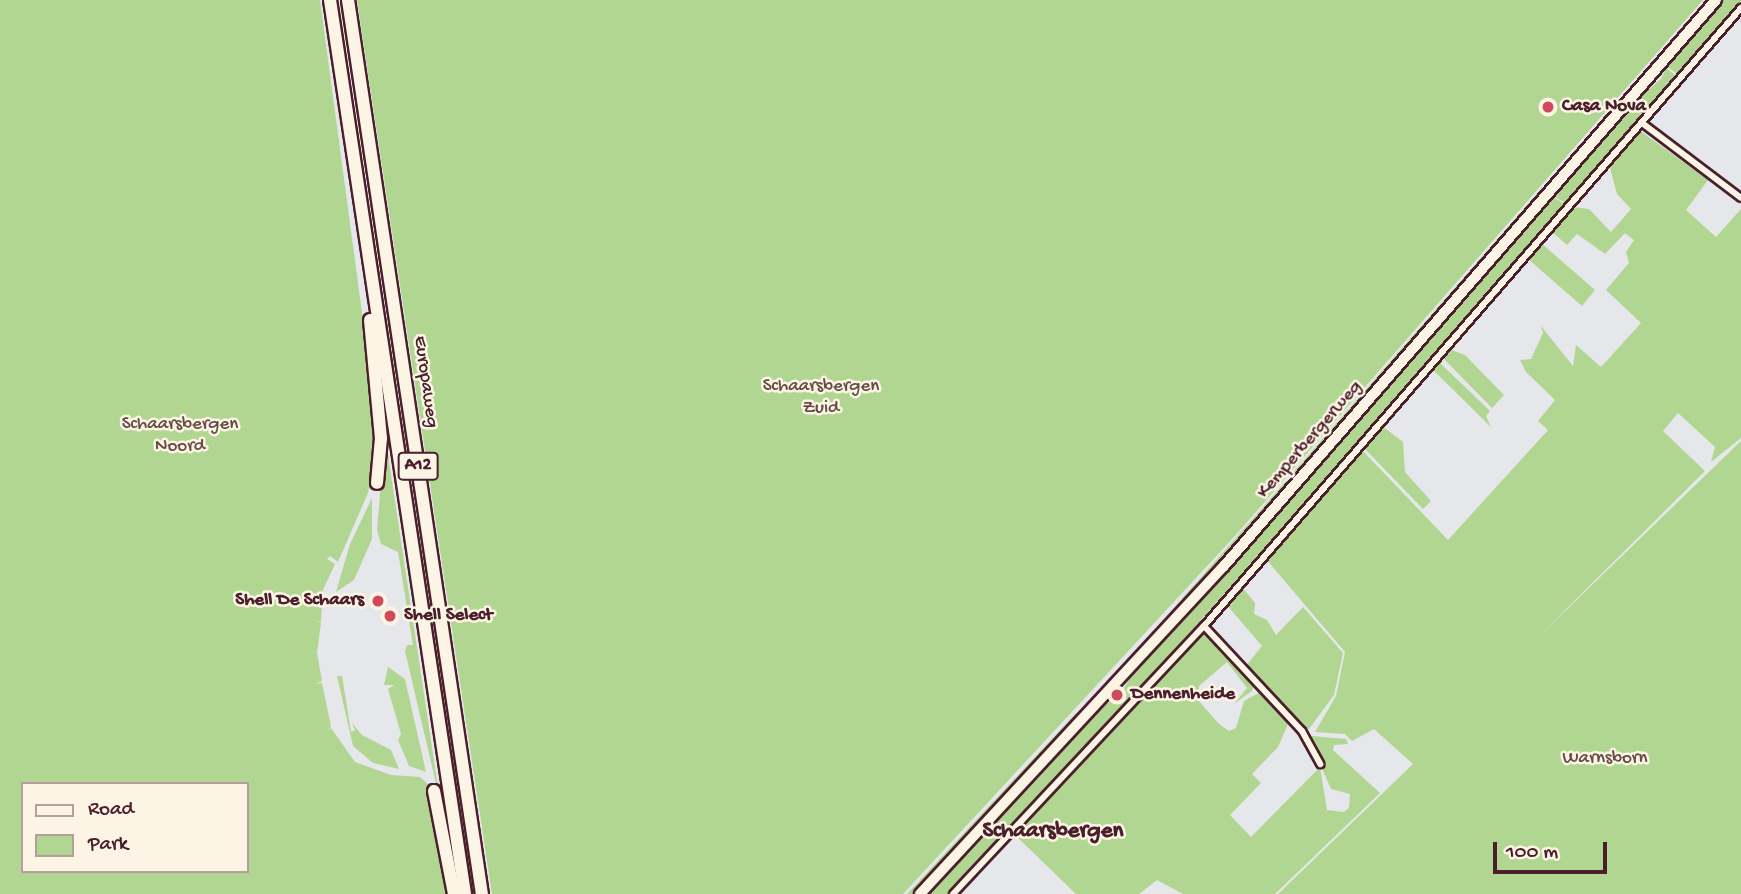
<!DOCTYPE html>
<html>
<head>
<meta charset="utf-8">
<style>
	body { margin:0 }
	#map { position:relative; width:1741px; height:894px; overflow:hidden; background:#e6e7ea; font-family:"Gochi Hand",sans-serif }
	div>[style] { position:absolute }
	.green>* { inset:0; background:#b1d692 }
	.roads { filter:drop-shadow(2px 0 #4a1f2b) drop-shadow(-2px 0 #4a1f2b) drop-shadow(0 2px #4a1f2b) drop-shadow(0 -2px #4a1f2b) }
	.minor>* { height:6px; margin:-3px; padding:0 3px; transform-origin:3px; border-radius:3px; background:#fcf5e5 }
	.secondary>* { height:10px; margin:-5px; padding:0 5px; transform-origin:5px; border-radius:5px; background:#fcf5e5 }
	.motorway>* { height:12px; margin:-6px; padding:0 6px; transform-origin:6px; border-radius:6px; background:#fcf5e5 }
	.dots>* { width:19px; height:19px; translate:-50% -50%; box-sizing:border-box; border:4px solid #fcf5e5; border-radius:50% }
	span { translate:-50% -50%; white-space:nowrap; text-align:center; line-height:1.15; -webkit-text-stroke:5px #fcf5e5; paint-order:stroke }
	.shield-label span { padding:2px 5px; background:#fcf5e5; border:2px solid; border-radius:5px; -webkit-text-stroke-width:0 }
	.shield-label { font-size:18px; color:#4a1f2b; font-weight:700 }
	.poi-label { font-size:19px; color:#4a1f2b; font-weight:700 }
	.left { translate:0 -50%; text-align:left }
	.right { translate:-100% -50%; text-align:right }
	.street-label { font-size:19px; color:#4a1f2b }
	.park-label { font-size:19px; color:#644d45 }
	.quarter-label { font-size:23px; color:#4a1f2b; font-weight:700 }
	.legend { position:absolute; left:21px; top:782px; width:228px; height:91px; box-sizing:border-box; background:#fcf5e5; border:2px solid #b59f9b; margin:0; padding:9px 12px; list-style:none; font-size:21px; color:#4a1f2b }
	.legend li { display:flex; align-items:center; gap:14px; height:35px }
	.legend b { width:35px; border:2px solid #b59f9b }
	.scale { position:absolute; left:1493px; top:842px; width:114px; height:32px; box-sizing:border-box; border:4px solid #4a1f2b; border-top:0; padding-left:9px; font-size:21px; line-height:24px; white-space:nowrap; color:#4a1f2b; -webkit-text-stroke:5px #fcf5e5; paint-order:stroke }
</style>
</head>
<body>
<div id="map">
	<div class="green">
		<i style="clip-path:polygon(evenodd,0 0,320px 0,379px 439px,368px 493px,338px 562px,330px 556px,327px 559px,335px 564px,323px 590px,321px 622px,315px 620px,321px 623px,317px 653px,322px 681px,316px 684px,322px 683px,331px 727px,326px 732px,331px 728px,355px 762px,391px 775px,420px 777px,430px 786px,451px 894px,0 894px,0 0,23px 784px,247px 784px,247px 871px,23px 871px,23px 784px)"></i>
		<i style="clip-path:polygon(357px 0,1703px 0,1234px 537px,903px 894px,492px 894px)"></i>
		<i style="clip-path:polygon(1722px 0,1741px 0,1741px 4px,1679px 75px,1666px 66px)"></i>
		<i style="clip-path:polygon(1666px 68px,1678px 77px,1568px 204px,1558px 199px,1553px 194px,1631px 104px,1661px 79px)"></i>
		<i style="clip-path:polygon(1639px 130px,1708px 180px,1686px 210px,1716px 237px,1741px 209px,1741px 438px,1711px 462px,1715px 447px,1678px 413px,1663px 431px,1705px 471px,1534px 641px,1741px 441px,1741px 894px,1278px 894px,1413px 764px,1374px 729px,1352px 741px,1345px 734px,1315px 732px,1336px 696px,1345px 652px,1266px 559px,1361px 449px,1448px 540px,1548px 430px,1538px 421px,1555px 400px,1526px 372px,1520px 360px,1531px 359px,1543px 333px,1541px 326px,1573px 366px,1576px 345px,1601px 367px,1641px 323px,1606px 290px,1629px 263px,1626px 252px,1634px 240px,1625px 233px,1605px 254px,1577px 234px,1567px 245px,1551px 231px,1572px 207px,1589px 209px,1611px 232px,1631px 209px,1617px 194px,1609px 164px)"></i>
		<i style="clip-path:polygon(1542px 188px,1545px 191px,1294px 480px,1290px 476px)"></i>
		<i style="clip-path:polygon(1551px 196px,1566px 205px,1129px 702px,1120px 694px,1136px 669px)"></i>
		<i style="clip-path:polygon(1541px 243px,1595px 290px,1582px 306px,1528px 259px)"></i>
		<i style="clip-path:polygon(1449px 349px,1465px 355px,1504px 395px,1492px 408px,1442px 357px)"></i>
		<i style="clip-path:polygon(1438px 361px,1490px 411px,1486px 416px,1491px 427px,1432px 369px)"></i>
		<i style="clip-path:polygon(1382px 426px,1403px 442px,1405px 472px,1431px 501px,1423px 509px,1364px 448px)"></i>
		<i style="clip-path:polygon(385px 435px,438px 787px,437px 788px,405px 651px,407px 645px,413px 645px,398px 552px,381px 544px,377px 530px)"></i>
		<i style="clip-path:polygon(1286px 481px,1290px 484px,1220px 564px,1097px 695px)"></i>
		<i style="clip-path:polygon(372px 498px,372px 539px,354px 580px,336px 592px,350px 544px)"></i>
		<i style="clip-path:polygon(1242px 587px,1255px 603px,1254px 614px,1267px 620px,1276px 635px,1303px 607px,1343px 653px,1334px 695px,1309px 729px,1295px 723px,1246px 666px,1262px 646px,1226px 604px)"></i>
		<i style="clip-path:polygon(1208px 632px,1255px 682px,1252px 691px,1234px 704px,1247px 688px,1227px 662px,1199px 686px,1198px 700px,1219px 724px,1229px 731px,1236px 728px,1244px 701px,1262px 691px,1289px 722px,1278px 747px,1252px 774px,1261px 783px,1230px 815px,1251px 837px,1320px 767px,1327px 810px,1344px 812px,1349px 808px,1350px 794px,1331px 789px,1310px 741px,1312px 736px,1346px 739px,1348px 744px,1334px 745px,1333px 750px,1380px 793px,1275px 894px,1183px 894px,1157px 880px,1139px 894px,1076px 894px,1014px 834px,1201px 633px)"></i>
		<i style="clip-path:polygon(388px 667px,405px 679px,426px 772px,409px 766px,398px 740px,401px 734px,388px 689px,394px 685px,384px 685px)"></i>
		<i style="clip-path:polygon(337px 676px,342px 676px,351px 732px,355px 730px,352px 723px,362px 735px,391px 750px,399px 769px,373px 763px,353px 746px)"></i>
		<i style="clip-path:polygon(1119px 694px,1128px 703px,958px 885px,949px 894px,926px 894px,1091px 717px)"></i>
		<i style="clip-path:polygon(1076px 713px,1079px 716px,944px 863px,915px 894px,907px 894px)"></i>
	</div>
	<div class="roads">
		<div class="minor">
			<i style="left:1642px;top:123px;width:124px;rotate:37.1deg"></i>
			<i style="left:1204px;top:626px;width:144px;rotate:47deg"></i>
			<i style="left:1302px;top:731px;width:38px;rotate:61deg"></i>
			<i style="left:953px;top:894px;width:367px;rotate:-46.9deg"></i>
			<i style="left:1204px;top:626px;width:819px;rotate:-49.01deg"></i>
		</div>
		<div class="secondary">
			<i style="left:920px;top:894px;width:447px;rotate:-47.2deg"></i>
			<i style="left:1224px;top:566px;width:750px;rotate:-49deg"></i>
		</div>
		<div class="motorway">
			<i style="left:330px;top:0;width:904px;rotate:81.41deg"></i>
			<i style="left:348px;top:0;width:904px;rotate:81.48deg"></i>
			<i style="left:370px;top:320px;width:119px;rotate:84.7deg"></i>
			<i style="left:381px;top:438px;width:45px;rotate:95.1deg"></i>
			<i style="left:434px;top:791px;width:105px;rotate:79deg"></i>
		</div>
	</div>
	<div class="dots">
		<i style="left:1548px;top:107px;background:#d1495b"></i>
		<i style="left:378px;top:601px;background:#d1495b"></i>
		<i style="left:390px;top:616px;background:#d1495b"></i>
		<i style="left:1117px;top:695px;background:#d1495b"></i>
	</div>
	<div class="shield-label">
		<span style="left:418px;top:466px">A12</span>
	</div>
	<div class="poi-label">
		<span class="left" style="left:1562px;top:107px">Casa Nova</span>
		<span class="right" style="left:364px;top:601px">Shell De Schaars</span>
		<span class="left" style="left:404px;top:616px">Shell Select</span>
		<span class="left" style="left:1131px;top:695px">Dennenheide</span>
	</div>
	<div class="street-label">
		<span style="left:425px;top:382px;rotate:82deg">Europaweg</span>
		<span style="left:1310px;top:440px;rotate:-49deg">Kemperbergerweg</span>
	</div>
	<div class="park-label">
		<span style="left:821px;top:398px">Schaarsbergen<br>Zuid</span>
		<span style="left:180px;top:436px">Schaarsbergen<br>Noord</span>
		<span style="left:1605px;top:759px">Warnsborn</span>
	</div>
	<div class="quarter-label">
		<span style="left:1053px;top:832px">Schaarsbergen</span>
	</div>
	<ul class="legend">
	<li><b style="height:9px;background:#fcf5e5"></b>Road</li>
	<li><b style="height:19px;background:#b1d692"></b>Park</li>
	</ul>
	<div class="scale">100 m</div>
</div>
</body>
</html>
